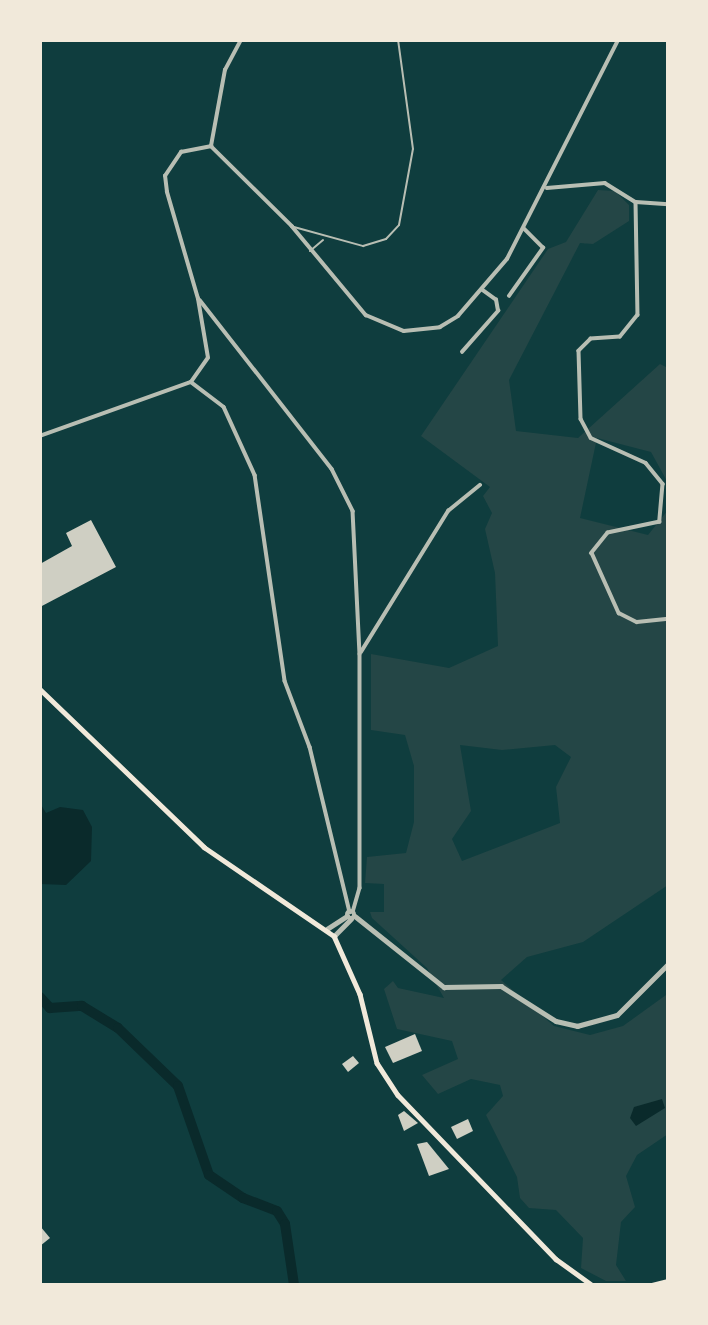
<!DOCTYPE html>
<html>
<head>
<meta charset="utf-8">
<style>
	body { margin:0 }
	#map { position:relative; width:708px; height:1325px; overflow:hidden; background:#0f3d3e; font-family:"Golos Text",sans-serif }
	div>[style] { position:absolute }
	.green>* { inset:0; background:#244646 }
	.water>* { inset:0; background:#0a2a2b }
	.river>* { height:10px; margin:-5px; padding:0 5px; transform-origin:5px; border-radius:5px; background:#0a2a2b }
	.building>* { inset:0; background:#cfcfc3 }
	.service>* { height:2px; margin:-1px; padding:0 1px; transform-origin:1px; border-radius:1px; background:#b8beb3 }
	.minor>* { height:3.5px; margin:-1.75px; padding:0 1.75px; transform-origin:1.75px; border-radius:1.75px; background:#b8beb3 }
	.tertiary>* { height:4.5px; margin:-2.25px; padding:0 2.25px; transform-origin:2.25px; border-radius:2.25px; background:#b8beb3 }
	.tertiary>.ring { margin:-2.25px; padding:0; box-sizing:content-box; background:none; border:4.5px solid #b8beb3; border-radius:50% }
	.secondary>* { height:4.5px; margin:-2.25px; padding:0 2.25px; transform-origin:2.25px; border-radius:2.25px; background:#f1e9da }
	span { translate:-50% -50%; white-space:nowrap; text-align:center; line-height:1.15; -webkit-text-stroke:5px #f1e9da; paint-order:stroke }
	.frame { position:absolute; inset:0; border:42px solid #f1e9da; pointer-events:none }
</style>
</head>
<body>
<div id="map">
	<div class="green">
		<i style="clip-path:polygon(evenodd,598px 190px,615px 191px,629px 205px,629px 221px,593px 244px,580px 243px,509px 380px,516px 431px,578px 438px,660px 364px,668px 368px,668px 483px,651px 452px,597px 438px,580px 518px,648px 535px,668px 510px,668px 885px,583px 942px,527px 957px,501px 980px,554px 1026px,590px 1035px,623px 1026px,666px 995px,668px 976px,668px 1134px,637px 1155px,626px 1176px,635px 1207px,621px 1222px,616px 1265px,626px 1281px,606px 1281px,581px 1268px,583px 1238px,556px 1210px,529px 1208px,520px 1198px,517px 1177px,486px 1115px,503px 1096px,500px 1085px,471px 1079px,438px 1094px,422px 1075px,458px 1059px,452px 1041px,397px 1029px,384px 989px,393px 981px,398px 988px,444px 998px,427px 968px,372px 918px,370px 912px,384px 912px,384px 884px,365px 883px,367px 857px,406px 853px,414px 822px,414px 766px,405px 735px,371px 730px,371px 654px,449px 668px,498px 646px,495px 573px,485px 529px,492px 513px,483px 496px,490px 487px,421px 436px,548px 249px,566px 242px,598px 190px,460px 745px,502px 750px,555px 745px,571px 757px,556px 787px,560px 823px,462px 861px,452px 839px,471px 811px,460px 745px)"></i>
	</div>
	<div class="water">
		<i style="clip-path:polygon(40px 803px,46px 813px,60px 807px,83px 810px,92px 827px,91px 861px,66px 885px,40px 884px)"></i>
		<i style="clip-path:polygon(662px 1099px,665px 1108px,636px 1126px,630px 1118px,634px 1107px)"></i>
	</div>
	<div class="river">
		<i style="left:40px;top:997px;width:15px;rotate:48deg"></i>
		<i style="left:50px;top:1008px;width:32px;rotate:-4deg"></i>
		<i style="left:82px;top:1006px;width:42px;rotate:31.4deg"></i>
		<i style="left:118px;top:1028px;width:83px;rotate:44deg"></i>
		<i style="left:178px;top:1086px;width:94px;rotate:70.8deg"></i>
		<i style="left:209px;top:1175px;width:41px;rotate:34.1deg"></i>
		<i style="left:243px;top:1198px;width:36px;rotate:21deg"></i>
		<i style="left:277px;top:1211px;width:15px;rotate:58deg"></i>
		<i style="left:285px;top:1224px;width:62px;rotate:81.6deg"></i>
	</div>
	<div class="building">
		<i style="clip-path:polygon(91px 520px,116px 567px,40px 607px,40px 564px,72px 546px,66px 533px)"></i>
		<i style="clip-path:polygon(415px 1034px,422px 1051px,393px 1063px,385px 1047px)"></i>
		<i style="clip-path:polygon(353px 1056px,359px 1063px,348px 1072px,342px 1064px)"></i>
		<i style="clip-path:polygon(404px 1111px,418px 1123px,404px 1131px,398px 1115px)"></i>
		<i style="clip-path:polygon(468px 1119px,473px 1131px,457px 1139px,451px 1127px)"></i>
		<i style="clip-path:polygon(427px 1142px,449px 1169px,429px 1176px,417px 1144px)"></i>
		<i style="clip-path:polygon(40px 1226px,50px 1238px,40px 1246px)"></i>
	</div>
	<div class="service">
		<i style="left:294px;top:227px;width:72px;rotate:15.4deg"></i>
		<i style="left:363px;top:246px;width:24px;rotate:-17deg"></i>
		<i style="left:386px;top:239px;width:19px;rotate:-47deg"></i>
		<i style="left:399px;top:225px;width:77px;rotate:-79.6deg"></i>
		<i style="left:413px;top:149px;width:110px;rotate:-97.8deg"></i>
		<i style="left:310px;top:251px;width:17px;rotate:-40deg"></i>
	</div>
	<div class="minor">
		<i style="left:211px;top:146px;width:77px;rotate:-79.6deg"></i>
		<i style="left:225px;top:70px;width:34px;rotate:-62deg"></i>
		<i style="left:547px;top:188px;width:58px;rotate:-4.9deg"></i>
		<i style="left:605px;top:183px;width:36px;rotate:32deg"></i>
		<i style="left:636px;top:202px;width:113px;rotate:89deg"></i>
		<i style="left:638px;top:315px;width:28px;rotate:129deg"></i>
		<i style="left:620px;top:337px;width:29px;rotate:176deg"></i>
		<i style="left:591px;top:339px;width:17px;rotate:135deg"></i>
		<i style="left:579px;top:351px;width:68px;rotate:88.3deg"></i>
		<i style="left:581px;top:419px;width:21px;rotate:62deg"></i>
		<i style="left:591px;top:438px;width:60px;rotate:24.4deg"></i>
		<i style="left:646px;top:463px;width:27px;rotate:51deg"></i>
		<i style="left:663px;top:484px;width:38px;rotate:95deg"></i>
		<i style="left:660px;top:522px;width:53px;rotate:168.1deg"></i>
		<i style="left:608px;top:533px;width:26px;rotate:129deg"></i>
		<i style="left:592px;top:553px;width:66px;rotate:65.8deg"></i>
		<i style="left:619px;top:613px;width:20px;rotate:27deg"></i>
		<i style="left:637px;top:622px;width:31px;rotate:-6deg"></i>
		<i style="left:636px;top:202px;width:32px;rotate:4deg"></i>
		<i style="left:509px;top:296px;width:59px;rotate:-54.7deg"></i>
		<i style="left:543px;top:248px;width:27px;rotate:-135deg"></i>
		<i style="left:200px;top:300px;width:214px;rotate:52deg"></i>
		<i style="left:332px;top:469px;width:47px;rotate:63.4deg"></i>
		<i style="left:353px;top:511px;width:143px;rotate:87.2deg"></i>
		<i style="left:360px;top:654px;width:234px;rotate:90deg"></i>
		<i style="left:360px;top:888px;width:25px;rotate:106deg"></i>
		<i style="left:462px;top:352px;width:55px;rotate:-48.7deg"></i>
		<i style="left:498px;top:311px;width:11px;rotate:-100deg"></i>
		<i style="left:496px;top:300px;width:17px;rotate:-144deg"></i>
		<i style="left:191px;top:382px;width:41px;rotate:37.1deg"></i>
		<i style="left:224px;top:407px;width:75px;rotate:65.5deg"></i>
		<i style="left:255px;top:475px;width:208px;rotate:81.7deg"></i>
		<i style="left:285px;top:681px;width:71px;rotate:69.3deg"></i>
		<i style="left:310px;top:747px;width:170px;rotate:76.4deg"></i>
		<i style="left:40px;top:436px;width:160px;rotate:-19.7deg"></i>
		<i style="left:191px;top:382px;width:29px;rotate:-55deg"></i>
		<i style="left:208px;top:358px;width:60px;rotate:-99.6deg"></i>
		<i style="left:198px;top:299px;width:111px;rotate:-106.2deg"></i>
		<i style="left:167px;top:192px;width:16px;rotate:-97deg"></i>
		<i style="left:165px;top:176px;width:29px;rotate:-56deg"></i>
		<i style="left:181px;top:152px;width:31px;rotate:-11deg"></i>
		<i style="left:211px;top:146px;width:114px;rotate:44.6deg"></i>
		<i style="left:292px;top:226px;width:116px;rotate:50.3deg"></i>
		<i style="left:366px;top:315px;width:41px;rotate:22.8deg"></i>
		<i style="left:404px;top:331px;width:36px;rotate:-6deg"></i>
		<i style="left:440px;top:327px;width:21px;rotate:-31deg"></i>
		<i style="left:458px;top:316px;width:75px;rotate:-49.3deg"></i>
		<i style="left:507px;top:259px;width:246px;rotate:-63.1deg"></i>
		<i style="left:361px;top:652px;width:166px;rotate:-58.3deg"></i>
		<i style="left:448px;top:511px;width:41px;rotate:-39.1deg"></i>
	</div>
	<div class="tertiary">
		<i class="ring" style="left:347.5px;top:911.5px;width:2.5px;height:2.5px"></i>
		<i style="left:355px;top:916px;width:114px;rotate:38.6deg"></i>
		<i style="left:444px;top:987px;width:57px;rotate:-1deg"></i>
		<i style="left:501px;top:986px;width:65px;rotate:32.5deg"></i>
		<i style="left:556px;top:1021px;width:22px;rotate:13deg"></i>
		<i style="left:577px;top:1026px;width:41px;rotate:-15.4deg"></i>
		<i style="left:617px;top:1015px;width:72px;rotate:-45deg"></i>
		<i style="left:327px;top:929px;width:24px;rotate:-33deg"></i>
		<i style="left:334px;top:936px;width:24px;rotate:-45deg"></i>
	</div>
	<div class="secondary">
		<i style="left:40px;top:689px;width:228px;rotate:43.9deg"></i>
		<i style="left:204px;top:847px;width:158px;rotate:34.4deg"></i>
		<i style="left:334px;top:936px;width:64px;rotate:65.9deg"></i>
		<i style="left:360px;top:994px;width:71px;rotate:76.2deg"></i>
		<i style="left:377px;top:1063px;width:38px;rotate:57deg"></i>
		<i style="left:398px;top:1095px;width:228px;rotate:46.1deg"></i>
		<i style="left:556px;top:1259px;width:44px;rotate:35.8deg"></i>
		<i style="left:652px;top:1285px;width:16px;rotate:-14deg"></i>
	</div>
	<div class="frame"></div>
</div>
</body>
</html>
